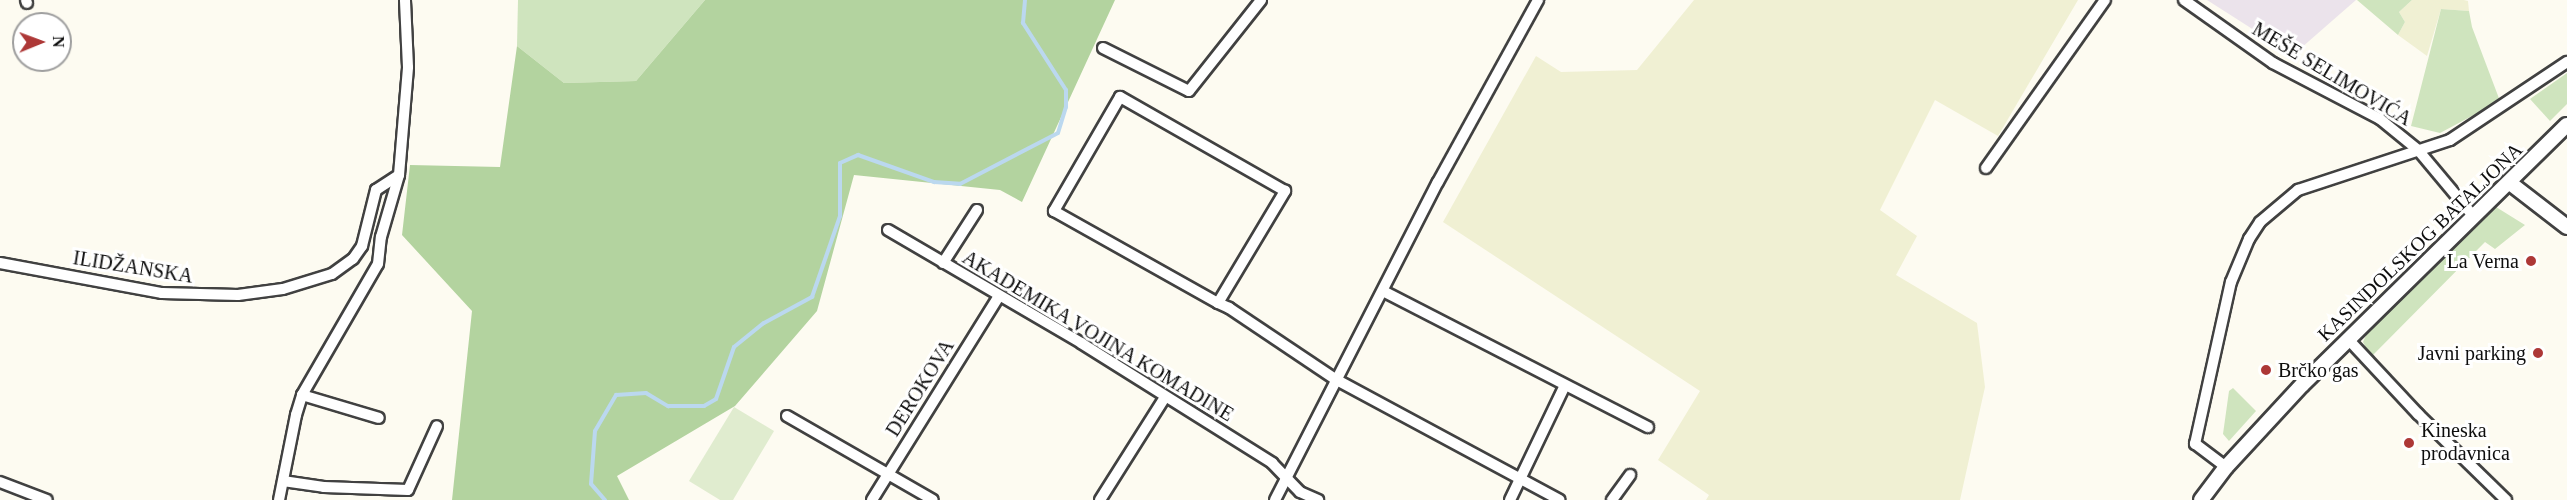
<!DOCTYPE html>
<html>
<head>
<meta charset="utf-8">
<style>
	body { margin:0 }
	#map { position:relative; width:2567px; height:500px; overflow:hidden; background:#fdfbf1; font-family:"Times New Roman",serif }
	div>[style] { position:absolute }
	.industrial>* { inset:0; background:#ebe3eb }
	.farmland>* { inset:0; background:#f0f0d3 }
	.green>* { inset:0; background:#cfe4be }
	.forest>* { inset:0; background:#b3d39f }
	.pitch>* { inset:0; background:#e0eccf }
	.stream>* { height:4px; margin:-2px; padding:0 2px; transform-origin:2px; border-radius:2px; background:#bbd8ef }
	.roads { filter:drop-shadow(2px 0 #414141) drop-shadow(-2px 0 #414141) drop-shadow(0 2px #414141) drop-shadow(0 -2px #414141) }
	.minor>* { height:10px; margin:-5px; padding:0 5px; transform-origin:5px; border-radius:5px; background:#fff }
	.tertiary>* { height:14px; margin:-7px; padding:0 7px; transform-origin:7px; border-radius:7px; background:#fff }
	.dots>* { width:16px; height:16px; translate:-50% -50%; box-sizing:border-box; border:3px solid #fff; border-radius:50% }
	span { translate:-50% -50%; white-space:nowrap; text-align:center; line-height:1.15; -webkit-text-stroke:6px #fff; paint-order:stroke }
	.street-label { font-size:20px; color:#0e0e0e }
	.poi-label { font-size:20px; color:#0e0e0e }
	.right { translate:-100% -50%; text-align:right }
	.left { translate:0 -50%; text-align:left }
	.north { position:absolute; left:12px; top:12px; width:60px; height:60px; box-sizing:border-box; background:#fff; border:2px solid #9f9f9f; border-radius:50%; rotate:89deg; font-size:16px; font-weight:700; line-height:24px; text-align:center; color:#0e0e0e }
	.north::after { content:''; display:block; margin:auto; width:21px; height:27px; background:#ad3837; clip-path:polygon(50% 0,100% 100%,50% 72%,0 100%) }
</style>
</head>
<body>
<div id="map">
	<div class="industrial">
		<i style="clip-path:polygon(2207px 0,2356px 0,2293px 55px)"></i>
	</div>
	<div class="farmland">
		<i style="clip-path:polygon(1694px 0,2078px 0,1998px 136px,1935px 100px,1880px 210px,1917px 236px,1896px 275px,1977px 323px,1985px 387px,1960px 500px,1706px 500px,1709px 495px,1658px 460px,1700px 391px,1443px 222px,1536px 56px,1561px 72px,1637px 70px)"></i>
		<i style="clip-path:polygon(2412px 0,2464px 0,2468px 1px,2469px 11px,2441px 9px,2427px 56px,2398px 35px,2405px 22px,2399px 12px)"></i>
	</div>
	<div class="green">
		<i style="clip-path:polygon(518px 0,705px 0,636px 81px,564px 83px,517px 46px)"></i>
		<i style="clip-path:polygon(2357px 0,2412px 0,2399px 12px,2405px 22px,2398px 35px)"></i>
		<i style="clip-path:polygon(2441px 9px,2469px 11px,2472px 27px,2500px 101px,2440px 133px,2411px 126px)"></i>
		<i style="clip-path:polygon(2567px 73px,2567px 104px,2550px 121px,2530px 99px)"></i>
		<i style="clip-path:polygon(2496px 207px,2525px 225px,2495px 249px,2485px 242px,2371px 357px,2363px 342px,2370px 327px,2481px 215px)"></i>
		<i style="clip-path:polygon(2233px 388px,2256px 411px,2229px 441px,2223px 434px,2229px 391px)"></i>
	</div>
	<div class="forest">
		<i style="clip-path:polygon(705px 0,1115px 0,1022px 202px,1000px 190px,854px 175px,817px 311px,735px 406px,617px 476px,629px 500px,452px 500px,472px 311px,402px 235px,410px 165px,500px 167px,517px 46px,564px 83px,636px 81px)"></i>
	</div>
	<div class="pitch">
		<i style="clip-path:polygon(734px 407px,774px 431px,733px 500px,720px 500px,689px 481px)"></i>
	</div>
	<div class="stream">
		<i style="left:605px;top:500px;width:21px;rotate:-131deg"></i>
		<i style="left:591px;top:484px;width:53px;rotate:-85.7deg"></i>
		<i style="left:595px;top:431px;width:42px;rotate:-59.7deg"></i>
		<i style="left:616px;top:395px;width:30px;rotate:-4deg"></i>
		<i style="left:646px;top:393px;width:26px;rotate:31deg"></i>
		<i style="left:668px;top:406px;width:36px"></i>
		<i style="left:704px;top:406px;width:14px;rotate:-30deg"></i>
		<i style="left:716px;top:399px;width:55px;rotate:-70.9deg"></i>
		<i style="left:734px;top:347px;width:38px;rotate:-39deg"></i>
		<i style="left:764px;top:323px;width:55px;rotate:-28.4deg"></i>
		<i style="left:812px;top:297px;width:86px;rotate:-70.9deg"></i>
		<i style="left:840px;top:216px;width:53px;rotate:-90deg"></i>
		<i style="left:840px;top:163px;width:20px;rotate:-24deg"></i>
		<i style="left:858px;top:155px;width:81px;rotate:19.6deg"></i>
		<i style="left:934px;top:182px;width:26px;rotate:4deg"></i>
		<i style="left:960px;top:184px;width:110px;rotate:-27.5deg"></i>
		<i style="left:1058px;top:133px;width:27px;rotate:-73deg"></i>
		<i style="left:1066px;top:107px;width:17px;rotate:-90deg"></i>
		<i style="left:1066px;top:90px;width:80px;rotate:-122.7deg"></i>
		<i style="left:1023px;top:23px;width:23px;rotate:-85deg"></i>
	</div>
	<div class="roads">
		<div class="minor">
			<i style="left:26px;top:0;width:3px;rotate:72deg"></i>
			<i style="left:2184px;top:0;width:109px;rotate:35.3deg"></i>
			<i style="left:2273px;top:63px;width:121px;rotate:27.6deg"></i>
			<i style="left:2380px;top:119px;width:49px;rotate:39.2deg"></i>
			<i style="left:2418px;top:150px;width:87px;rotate:50.1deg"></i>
			<i style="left:1103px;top:48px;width:96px;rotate:26.6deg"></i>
			<i style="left:1189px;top:91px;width:116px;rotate:-51.6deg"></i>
			<i style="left:1986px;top:168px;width:206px;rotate:-54.7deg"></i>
			<i style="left:888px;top:230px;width:224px;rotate:30.3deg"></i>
			<i style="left:1081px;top:343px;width:226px;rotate:32.1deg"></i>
			<i style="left:1272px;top:463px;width:40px;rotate:46deg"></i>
			<i style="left:1300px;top:492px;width:20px;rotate:24deg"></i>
			<i style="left:0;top:263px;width:165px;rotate:10.5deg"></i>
			<i style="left:162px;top:293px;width:76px;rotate:1.5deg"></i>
			<i style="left:238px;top:295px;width:45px;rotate:-7.6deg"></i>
			<i style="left:283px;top:289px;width:51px;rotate:-17deg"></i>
			<i style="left:332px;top:274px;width:26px;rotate:-36deg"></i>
			<i style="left:353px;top:259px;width:16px;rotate:-55deg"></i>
			<i style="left:362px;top:246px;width:58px;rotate:-76deg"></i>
			<i style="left:376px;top:190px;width:27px;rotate:-33deg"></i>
			<i style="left:943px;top:263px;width:63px;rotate:-57.3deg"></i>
			<i style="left:1383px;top:291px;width:298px;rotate:27.2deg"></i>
			<i style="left:1218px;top:303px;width:131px;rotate:-59.1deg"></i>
			<i style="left:1285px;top:191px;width:190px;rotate:-150.3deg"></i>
			<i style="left:1120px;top:97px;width:132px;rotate:120.1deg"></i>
			<i style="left:1054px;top:211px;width:188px;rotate:29.3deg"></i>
			<i style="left:1218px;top:303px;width:12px;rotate:24deg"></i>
			<i style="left:1229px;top:308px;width:128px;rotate:33.8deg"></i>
			<i style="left:1335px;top:379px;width:255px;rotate:28.3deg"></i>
			<i style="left:2348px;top:339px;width:103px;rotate:47deg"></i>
			<i style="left:2418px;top:414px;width:123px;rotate:44.3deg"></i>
			<i style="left:302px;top:395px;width:80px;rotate:16.6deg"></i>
			<i style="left:787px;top:416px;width:168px;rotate:29.9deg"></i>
			<i style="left:2226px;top:467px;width:39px;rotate:-143deg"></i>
			<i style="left:2195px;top:444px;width:166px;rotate:-77.5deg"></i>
			<i style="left:2231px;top:282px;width:47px;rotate:-67.3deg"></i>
			<i style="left:2249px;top:239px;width:20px;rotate:-57deg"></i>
			<i style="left:2260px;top:222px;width:50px;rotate:-40.1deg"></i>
			<i style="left:2298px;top:190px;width:160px;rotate:-18.2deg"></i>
			<i style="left:2450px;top:140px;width:141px;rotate:-33.7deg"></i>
			<i style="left:283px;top:481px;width:41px;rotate:8.3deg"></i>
			<i style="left:324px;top:487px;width:84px;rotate:2deg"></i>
			<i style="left:408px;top:490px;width:70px;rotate:-65.6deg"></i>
			<i style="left:0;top:482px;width:50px;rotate:21deg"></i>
			<i style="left:279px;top:500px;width:87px;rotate:-78.7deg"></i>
			<i style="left:296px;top:415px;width:21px;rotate:-73deg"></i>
			<i style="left:302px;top:395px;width:151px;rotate:-59.9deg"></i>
			<i style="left:378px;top:264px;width:27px;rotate:-84deg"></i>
			<i style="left:381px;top:237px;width:65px;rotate:-73.8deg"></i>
			<i style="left:399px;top:175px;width:108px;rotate:-85.2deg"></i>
			<i style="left:408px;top:67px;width:67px;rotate:-92.6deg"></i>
			<i style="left:872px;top:500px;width:240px;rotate:-58.1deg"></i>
			<i style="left:1100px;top:500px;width:122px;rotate:-57.7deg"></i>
			<i style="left:1275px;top:500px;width:357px;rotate:-62.9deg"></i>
			<i style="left:1438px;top:182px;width:208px;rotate:-61.2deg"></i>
			<i style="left:1510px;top:500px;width:127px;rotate:-64.4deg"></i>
			<i style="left:1612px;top:500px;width:31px;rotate:-54deg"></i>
		</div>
		<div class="tertiary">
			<i style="left:2510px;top:183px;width:72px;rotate:37.7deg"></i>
			<i style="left:2201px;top:500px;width:41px;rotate:-52.9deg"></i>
			<i style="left:2226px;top:467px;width:112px;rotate:-47.2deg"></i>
			<i style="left:2302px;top:385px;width:371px;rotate:-44.5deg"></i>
		</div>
	</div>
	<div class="dots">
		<i style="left:2531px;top:261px;background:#ad3837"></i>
		<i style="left:2538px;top:353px;background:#ad3837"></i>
		<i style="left:2266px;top:370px;background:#ad3837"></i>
		<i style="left:2409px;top:443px;background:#ad3837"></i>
	</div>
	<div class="street-label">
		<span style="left:2332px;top:74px;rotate:31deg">MEŠE SELIMOVIĆA</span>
		<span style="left:2420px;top:242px;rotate:-44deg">KASINDOLSKOG BATALJONA</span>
		<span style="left:133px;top:267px;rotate:9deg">ILIDŽANSKA</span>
		<span style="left:1098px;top:336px;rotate:31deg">AKADEMIKA VOJINA KOMADINE</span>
		<span style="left:920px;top:388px;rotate:-58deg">DEROKOVA</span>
	</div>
	<div class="poi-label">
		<span class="right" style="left:2519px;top:261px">La Verna</span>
		<span class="right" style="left:2526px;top:353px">Javni parking</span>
		<span class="left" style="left:2278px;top:370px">Brčko gas</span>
		<span class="left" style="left:2421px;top:442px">Kineska<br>prodavnica</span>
	</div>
	<div class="north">N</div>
</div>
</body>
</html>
